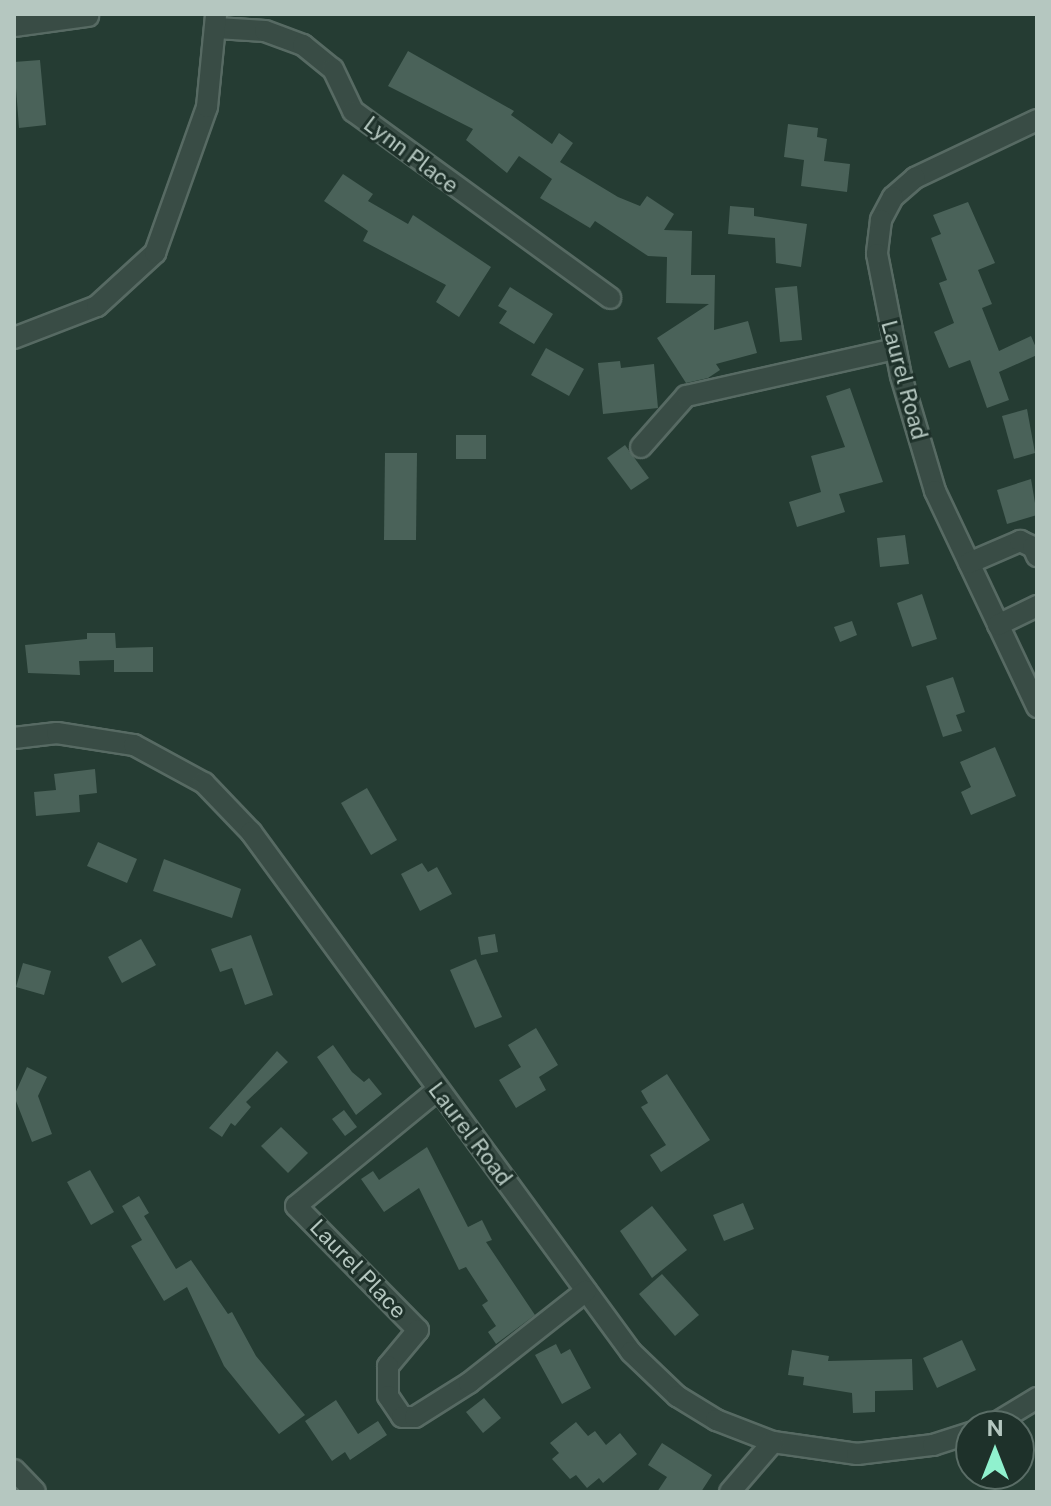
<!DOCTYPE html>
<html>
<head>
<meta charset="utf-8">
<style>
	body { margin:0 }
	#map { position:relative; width:1051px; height:1506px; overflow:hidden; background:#253c33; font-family:"Public Sans",sans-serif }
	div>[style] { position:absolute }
	.building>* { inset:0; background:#4a6259 }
	.roads { filter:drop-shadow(2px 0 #576a63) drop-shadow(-2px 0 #576a63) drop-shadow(0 2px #576a63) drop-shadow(0 -2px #576a63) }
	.minor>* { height:20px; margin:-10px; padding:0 10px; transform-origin:10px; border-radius:10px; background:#394c45 }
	span { translate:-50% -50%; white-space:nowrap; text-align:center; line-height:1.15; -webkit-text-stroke:6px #1e312a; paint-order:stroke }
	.street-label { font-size:22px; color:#b5c7c0 }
	.frame { position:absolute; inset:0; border:16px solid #b5c7c0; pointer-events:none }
	.north { position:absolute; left:955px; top:1410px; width:80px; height:80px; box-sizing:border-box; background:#1e312a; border:2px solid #5a6d66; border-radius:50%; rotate:0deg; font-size:22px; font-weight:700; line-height:32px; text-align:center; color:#b5c7c0 }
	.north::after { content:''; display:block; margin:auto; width:28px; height:36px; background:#90f1ce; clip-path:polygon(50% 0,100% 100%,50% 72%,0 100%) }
</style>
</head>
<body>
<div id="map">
	<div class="building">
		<i style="clip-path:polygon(408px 51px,514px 111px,511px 115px,552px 144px,559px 133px,573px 143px,560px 162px,618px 197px,640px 206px,647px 196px,674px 214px,664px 230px,692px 231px,691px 275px,715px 275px,714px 330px,748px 321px,757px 353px,716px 364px,720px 370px,708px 378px,686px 383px,657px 338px,709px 304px,666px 303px,667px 257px,648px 256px,595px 221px,590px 228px,540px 198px,552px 179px,519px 156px,507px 173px,466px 140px,473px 129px,388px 86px)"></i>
		<i style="clip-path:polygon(40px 60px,46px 125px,19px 128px,14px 62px)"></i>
		<i style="clip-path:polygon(788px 124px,818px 128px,817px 137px,827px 139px,824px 161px,850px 164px,847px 192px,801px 186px,804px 160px,784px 157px)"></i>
		<i style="clip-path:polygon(343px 174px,373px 194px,368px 201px,408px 224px,413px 215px,491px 267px,459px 317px,436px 302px,446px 285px,363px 241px,368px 231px,324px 201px)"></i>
		<i style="clip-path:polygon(968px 202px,995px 263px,978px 270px,992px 304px,982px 308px,999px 351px,1031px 336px,1037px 350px,1037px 355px,999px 372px,1009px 400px,987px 408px,970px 360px,949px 368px,934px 332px,954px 323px,939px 283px,947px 280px,931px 238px,941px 234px,933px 215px)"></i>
		<i style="clip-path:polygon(730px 206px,754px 208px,754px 216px,807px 224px,801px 267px,776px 263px,775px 238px,728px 234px)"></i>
		<i style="clip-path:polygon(797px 286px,802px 340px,780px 342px,775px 288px)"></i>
		<i style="clip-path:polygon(510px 287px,553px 314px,534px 344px,499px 323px,507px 311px,498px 306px)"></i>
		<i style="clip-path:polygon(546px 348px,584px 369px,569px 396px,531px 375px)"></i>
		<i style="clip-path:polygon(620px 361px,621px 368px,654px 364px,658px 408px,603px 414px,598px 363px)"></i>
		<i style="clip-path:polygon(850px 388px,883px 482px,839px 494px,845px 512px,797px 527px,789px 502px,821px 492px,811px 456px,845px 447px,826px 396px)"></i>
		<i style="clip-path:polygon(1027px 409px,1035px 453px,1014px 459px,1002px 416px)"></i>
		<i style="clip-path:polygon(456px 435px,486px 435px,486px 459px,456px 459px)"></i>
		<i style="clip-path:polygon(625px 445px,649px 478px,631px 490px,607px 458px)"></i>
		<i style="clip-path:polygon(385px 453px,417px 453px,416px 540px,384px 540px)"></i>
		<i style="clip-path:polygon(1031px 479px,1037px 515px,1007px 524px,997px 490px)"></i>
		<i style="clip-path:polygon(905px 535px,909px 564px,880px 567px,877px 538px)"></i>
		<i style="clip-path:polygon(922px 594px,937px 639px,912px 647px,897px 603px)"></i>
		<i style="clip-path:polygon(852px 621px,857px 635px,840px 642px,834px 627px)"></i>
		<i style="clip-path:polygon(87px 633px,115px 633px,116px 648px,153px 647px,153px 672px,114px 672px,114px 660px,79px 661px,80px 675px,28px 673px,25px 645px,87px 639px)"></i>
		<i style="clip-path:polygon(953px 677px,965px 712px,956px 715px,962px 731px,943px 737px,926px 686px)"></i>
		<i style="clip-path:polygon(995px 747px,1016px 796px,971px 815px,961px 792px,971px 787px,960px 762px)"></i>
		<i style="clip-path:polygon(95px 769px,97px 793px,79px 795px,80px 812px,36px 816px,34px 792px,56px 790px,54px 774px)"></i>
		<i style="clip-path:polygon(367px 788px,397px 840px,371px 855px,341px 803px)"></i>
		<i style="clip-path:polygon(98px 842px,137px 859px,127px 883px,87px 866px)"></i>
		<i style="clip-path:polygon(164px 859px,241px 889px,232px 918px,153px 891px)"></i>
		<i style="clip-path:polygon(422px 863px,428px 872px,437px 867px,452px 894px,420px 911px,401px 874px)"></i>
		<i style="clip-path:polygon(495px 934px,498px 952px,481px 955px,478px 937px)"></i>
		<i style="clip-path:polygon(251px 935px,273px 995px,245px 1005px,232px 968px,220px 972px,211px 949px)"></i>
		<i style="clip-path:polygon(141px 939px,156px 965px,122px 983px,108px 957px)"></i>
		<i style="clip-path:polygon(476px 959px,502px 1017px,475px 1028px,450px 970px)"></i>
		<i style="clip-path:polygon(23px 963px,51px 971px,44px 995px,16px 987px)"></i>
		<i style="clip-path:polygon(536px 1028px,558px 1065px,539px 1077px,546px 1090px,516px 1108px,499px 1080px,521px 1067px,508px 1045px)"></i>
		<i style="clip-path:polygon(333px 1045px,352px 1072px,364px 1082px,369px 1078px,382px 1094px,356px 1115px,317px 1057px)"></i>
		<i style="clip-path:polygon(277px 1051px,288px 1062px,246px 1102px,251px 1107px,235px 1126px,231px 1123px,222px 1137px,209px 1128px)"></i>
		<i style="clip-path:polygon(27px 1067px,47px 1077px,38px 1096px,52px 1134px,32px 1142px,14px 1096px)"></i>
		<i style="clip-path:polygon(667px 1074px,710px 1140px,661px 1172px,650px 1155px,666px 1145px,641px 1107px,648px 1103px,641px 1091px)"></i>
		<i style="clip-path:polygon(344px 1110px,357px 1127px,345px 1136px,332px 1119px)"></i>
		<i style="clip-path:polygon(281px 1127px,308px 1153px,288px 1173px,261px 1146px)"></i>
		<i style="clip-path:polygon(427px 1147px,468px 1227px,482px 1220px,492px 1240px,486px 1242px,535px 1315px,496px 1344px,488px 1332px,496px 1326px,482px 1305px,488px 1301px,466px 1267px,459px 1270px,419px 1188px,384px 1212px,361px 1179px,373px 1171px,379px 1180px)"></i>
		<i style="clip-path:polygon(90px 1170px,114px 1212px,91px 1225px,67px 1182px)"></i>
		<i style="clip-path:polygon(139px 1196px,149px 1213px,144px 1216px,176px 1269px,191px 1260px,228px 1314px,232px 1312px,256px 1356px,305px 1415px,279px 1434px,224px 1366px,187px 1287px,164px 1301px,131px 1246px,142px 1240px,122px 1206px)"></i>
		<i style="clip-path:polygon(743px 1203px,754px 1229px,724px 1241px,713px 1215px)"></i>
		<i style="clip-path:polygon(652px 1206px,687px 1250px,652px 1278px,620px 1231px)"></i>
		<i style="clip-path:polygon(662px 1274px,699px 1315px,675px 1336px,639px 1294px)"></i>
		<i style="clip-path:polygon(962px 1340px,976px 1370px,937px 1388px,923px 1358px)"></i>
		<i style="clip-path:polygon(556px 1344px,561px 1354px,570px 1349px,591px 1388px,562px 1404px,535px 1355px)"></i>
		<i style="clip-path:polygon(792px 1350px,829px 1356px,828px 1361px,912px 1359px,913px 1390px,875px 1391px,875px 1412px,853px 1413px,852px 1393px,803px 1385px,804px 1377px,788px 1375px)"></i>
		<i style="clip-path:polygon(484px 1398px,501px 1418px,483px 1433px,466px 1412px)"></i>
		<i style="clip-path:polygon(336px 1400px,358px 1434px,378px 1421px,387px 1435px,350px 1460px,345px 1452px,332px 1461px,305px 1421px)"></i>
		<i style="clip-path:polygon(576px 1422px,588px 1436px,595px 1431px,606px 1445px,620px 1433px,637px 1454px,603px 1483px,599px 1478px,587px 1488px,576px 1475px,570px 1479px,552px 1459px,559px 1453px,550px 1443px)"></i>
		<i style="clip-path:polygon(662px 1443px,712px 1475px,701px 1492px,657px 1492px,667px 1477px,648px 1465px)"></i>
	</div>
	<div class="roads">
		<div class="minor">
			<i style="left:14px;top:26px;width:75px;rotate:-7.7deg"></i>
			<i style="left:217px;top:28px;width:48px;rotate:3.6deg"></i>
			<i style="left:265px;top:31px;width:40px;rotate:20.2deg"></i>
			<i style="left:303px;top:45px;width:38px;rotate:39deg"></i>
			<i style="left:333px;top:69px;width:47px;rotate:64.5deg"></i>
			<i style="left:353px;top:111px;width:318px;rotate:36deg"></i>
			<i style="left:1037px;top:120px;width:135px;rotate:154.6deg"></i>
			<i style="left:915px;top:178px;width:29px;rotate:139deg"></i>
			<i style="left:893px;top:197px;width:26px;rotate:118deg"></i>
			<i style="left:881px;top:220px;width:34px;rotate:97deg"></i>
			<i style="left:877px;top:254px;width:124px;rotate:78.9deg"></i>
			<i style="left:901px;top:376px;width:120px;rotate:73.5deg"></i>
			<i style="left:935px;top:491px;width:239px;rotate:64.7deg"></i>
			<i style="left:14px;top:338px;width:89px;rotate:-21.1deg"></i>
			<i style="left:97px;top:306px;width:79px;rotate:-42.4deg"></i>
			<i style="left:155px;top:253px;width:155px;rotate:-70.4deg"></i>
			<i style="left:207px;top:107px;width:92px;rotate:-84.4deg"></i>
			<i style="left:641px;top:447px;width:68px;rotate:-48.6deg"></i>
			<i style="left:686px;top:396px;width:213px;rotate:-12.7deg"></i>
			<i style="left:969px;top:563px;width:56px;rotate:-23.3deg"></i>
			<i style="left:1020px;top:541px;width:14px;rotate:25deg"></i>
			<i style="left:1033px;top:547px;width:10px;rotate:66deg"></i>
			<i style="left:998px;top:625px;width:43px;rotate:-26deg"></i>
			<i style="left:14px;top:738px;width:43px;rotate:-6.6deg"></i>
			<i style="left:57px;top:733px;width:78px;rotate:8.9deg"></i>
			<i style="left:134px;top:745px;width:80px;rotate:28.5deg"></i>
			<i style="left:204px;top:783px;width:68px;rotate:46.2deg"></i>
			<i style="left:251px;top:832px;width:644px;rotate:53.84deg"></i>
			<i style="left:631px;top:1352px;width:64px;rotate:43.7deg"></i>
			<i style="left:677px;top:1396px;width:46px;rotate:31.6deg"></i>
			<i style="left:716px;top:1420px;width:61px;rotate:21.1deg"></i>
			<i style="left:773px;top:1442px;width:85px;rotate:8.1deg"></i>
			<i style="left:857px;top:1454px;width:77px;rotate:-6.8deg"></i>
			<i style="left:933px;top:1445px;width:40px;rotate:-18deg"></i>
			<i style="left:436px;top:1091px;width:181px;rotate:140.6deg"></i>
			<i style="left:296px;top:1206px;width:174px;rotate:45.5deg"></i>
			<i style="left:418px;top:1330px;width:47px;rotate:129.8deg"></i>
			<i style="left:388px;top:1366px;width:30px;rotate:90deg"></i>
			<i style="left:388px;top:1396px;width:25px;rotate:56deg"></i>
			<i style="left:402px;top:1417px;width:13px"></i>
			<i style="left:415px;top:1417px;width:64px;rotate:-32.2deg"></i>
			<i style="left:469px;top:1383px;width:149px;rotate:-38.2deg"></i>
			<i style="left:991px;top:1426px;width:54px;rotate:-31.3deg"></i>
			<i style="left:14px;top:1470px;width:30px;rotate:46deg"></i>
			<i style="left:730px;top:1492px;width:66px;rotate:-49.3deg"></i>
		</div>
	</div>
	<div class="street-label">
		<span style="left:411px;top:155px;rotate:37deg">Lynn Place</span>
		<span style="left:904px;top:380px;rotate:75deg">Laurel Road</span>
		<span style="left:470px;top:1134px;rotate:53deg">Laurel Road</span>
		<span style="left:358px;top:1269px;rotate:46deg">Laurel Place</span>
	</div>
	<div class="frame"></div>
	<div class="north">N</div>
</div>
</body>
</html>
